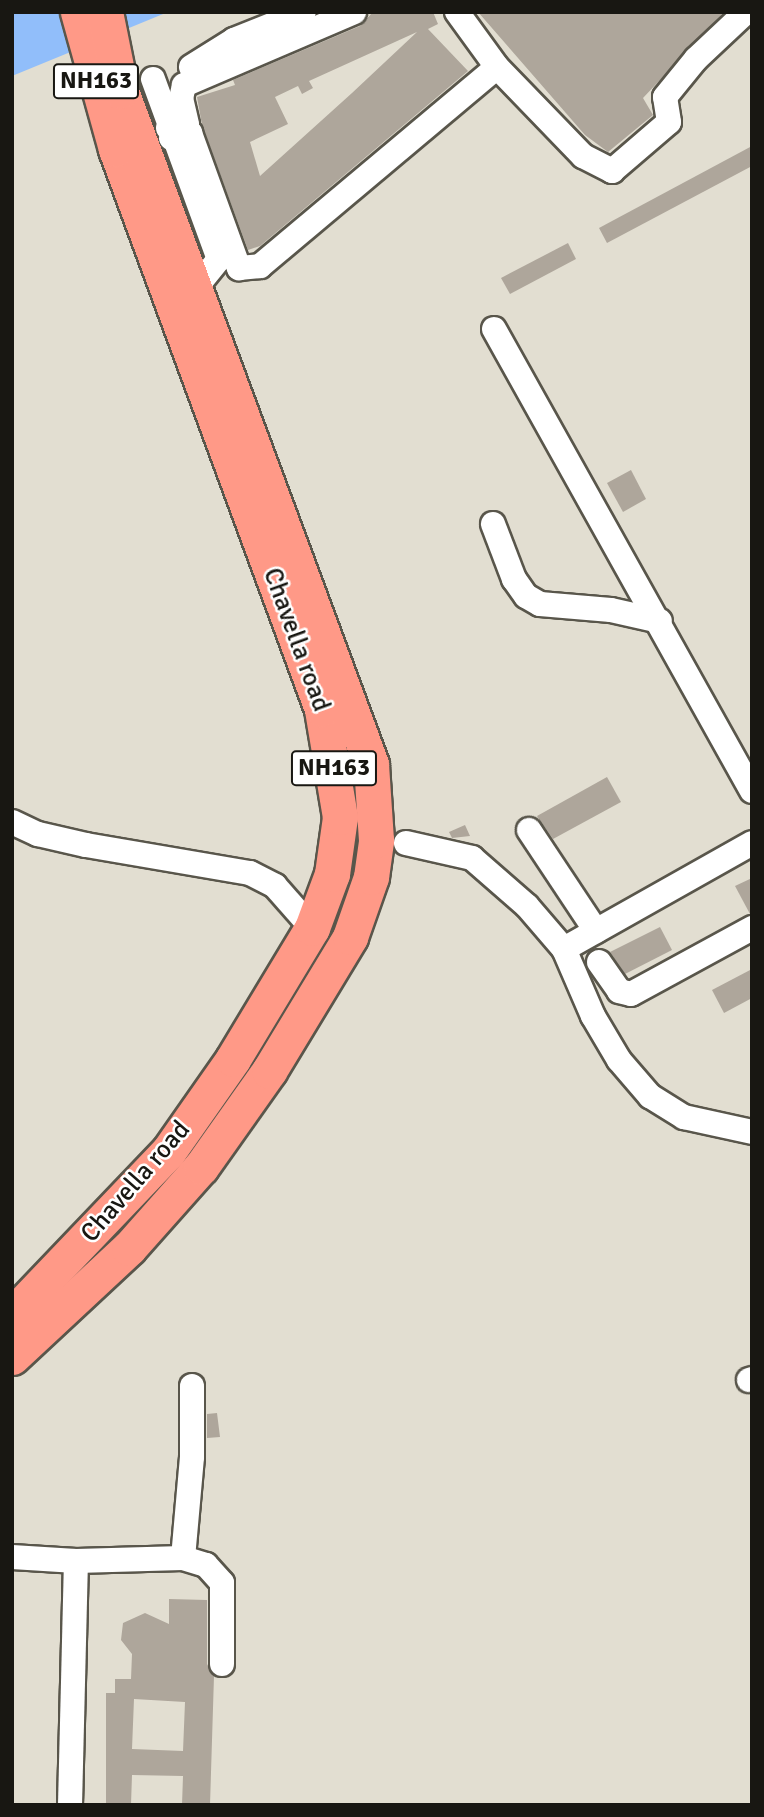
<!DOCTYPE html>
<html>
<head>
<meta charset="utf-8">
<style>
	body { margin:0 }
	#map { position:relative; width:764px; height:1817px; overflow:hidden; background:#e2ded1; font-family:Signika,sans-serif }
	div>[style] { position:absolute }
	.water>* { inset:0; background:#91befa }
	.building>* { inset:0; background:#aea69b }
	.roads { filter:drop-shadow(2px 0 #59564b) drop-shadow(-2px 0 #59564b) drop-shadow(0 2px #59564b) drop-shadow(0 -2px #59564b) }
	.minor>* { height:24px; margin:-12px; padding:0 12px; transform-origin:12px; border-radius:12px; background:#fff }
	.highway>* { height:35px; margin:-17.5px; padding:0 17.5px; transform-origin:17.5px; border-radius:17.5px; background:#ff9987 }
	span { translate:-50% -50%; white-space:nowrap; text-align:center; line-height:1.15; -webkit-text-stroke:5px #fff; paint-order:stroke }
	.shield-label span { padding:2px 5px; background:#fff; border:2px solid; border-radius:5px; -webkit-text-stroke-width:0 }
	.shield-label { font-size:24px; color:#181712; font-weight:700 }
	.street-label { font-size:26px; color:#181712 }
	.frame { position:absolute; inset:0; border:14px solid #181712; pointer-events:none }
</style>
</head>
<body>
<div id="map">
	<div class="water">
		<i style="clip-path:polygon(12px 12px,168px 12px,12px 76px)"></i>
	</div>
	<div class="building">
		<i style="clip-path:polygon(evenodd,373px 12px,433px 12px,438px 24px,428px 29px,468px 71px,260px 246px,248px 250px,202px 125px,197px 97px,235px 85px,233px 80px,360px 26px,373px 12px,417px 32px,352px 93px,260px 176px,250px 142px,288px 124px,275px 97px,298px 86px,302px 94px,313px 88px,309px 81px,417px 32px)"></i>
		<i style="clip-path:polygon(478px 12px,724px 12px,643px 98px,653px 115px,608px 152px,585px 135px)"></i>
		<i style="clip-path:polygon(752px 146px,752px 166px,607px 243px,599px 228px)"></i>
		<i style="clip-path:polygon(568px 243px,576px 259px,510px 294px,501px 278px)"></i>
		<i style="clip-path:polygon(631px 470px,646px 499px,623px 512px,607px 483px)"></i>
		<i style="clip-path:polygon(607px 777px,621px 802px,553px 839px,537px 816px)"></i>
		<i style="clip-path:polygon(465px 825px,470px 836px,452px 838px,449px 832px)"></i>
		<i style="clip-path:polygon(752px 878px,752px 913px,750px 914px,735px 886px)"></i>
		<i style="clip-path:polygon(660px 927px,672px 950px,625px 974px,610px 952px)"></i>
		<i style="clip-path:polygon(752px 969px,752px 998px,724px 1013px,712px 990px)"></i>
		<i style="clip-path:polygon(217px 1413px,220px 1437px,207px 1438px,207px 1414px)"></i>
		<i style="clip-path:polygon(evenodd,169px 1599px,207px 1600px,207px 1664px,214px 1676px,210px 1805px,182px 1805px,183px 1776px,132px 1775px,131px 1805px,106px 1805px,106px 1693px,115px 1693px,115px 1679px,131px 1679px,132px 1654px,121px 1640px,123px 1623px,145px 1613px,169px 1624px,169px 1599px,134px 1699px,185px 1702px,183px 1751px,132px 1749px,134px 1699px)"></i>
	</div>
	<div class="roads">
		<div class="minor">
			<i style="left:457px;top:12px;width:68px;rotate:54deg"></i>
			<i style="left:497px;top:67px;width:124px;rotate:46deg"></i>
			<i style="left:583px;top:156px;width:33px;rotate:27deg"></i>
			<i style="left:612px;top:171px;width:75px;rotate:-40.7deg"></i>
			<i style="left:669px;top:122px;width:25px;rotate:-99deg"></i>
			<i style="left:665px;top:97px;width:49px;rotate:-50.8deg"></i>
			<i style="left:696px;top:59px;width:69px;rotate:-43.2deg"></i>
			<i style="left:191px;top:67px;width:51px;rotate:-32.1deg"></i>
			<i style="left:234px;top:40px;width:75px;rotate:-21.8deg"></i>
			<i style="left:153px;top:79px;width:192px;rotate:69.9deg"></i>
			<i style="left:219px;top:259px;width:36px;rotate:129deg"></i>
			<i style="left:168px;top:128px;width:19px;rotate:-12deg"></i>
			<i style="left:187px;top:124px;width:26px;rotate:-103deg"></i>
			<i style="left:181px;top:99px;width:14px;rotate:-78deg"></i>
			<i style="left:184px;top:85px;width:185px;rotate:-23.2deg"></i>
			<i style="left:171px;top:138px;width:20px;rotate:-15deg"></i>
			<i style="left:190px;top:133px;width:144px;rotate:70.1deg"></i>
			<i style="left:239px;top:268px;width:21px;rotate:-5deg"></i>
			<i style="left:260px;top:266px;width:309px;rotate:-40deg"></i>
			<i style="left:494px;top:329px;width:529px;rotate:60.82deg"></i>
			<i style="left:493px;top:524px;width:59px;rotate:69.1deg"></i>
			<i style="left:514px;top:579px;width:21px;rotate:55deg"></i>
			<i style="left:526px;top:596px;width:16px;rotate:30deg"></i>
			<i style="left:540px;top:604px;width:71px;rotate:4.8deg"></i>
			<i style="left:611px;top:610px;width:50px;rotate:12.7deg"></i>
			<i style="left:12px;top:822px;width:29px;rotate:25deg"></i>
			<i style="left:38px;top:834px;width:49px;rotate:12.9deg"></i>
			<i style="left:86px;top:845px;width:166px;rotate:9.7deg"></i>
			<i style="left:250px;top:873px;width:28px;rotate:27deg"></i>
			<i style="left:275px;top:886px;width:56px;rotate:48.6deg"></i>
			<i style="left:529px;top:830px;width:121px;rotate:56.4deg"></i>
			<i style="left:406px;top:843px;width:68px;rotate:12.8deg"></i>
			<i style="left:472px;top:858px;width:73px;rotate:41.1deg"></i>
			<i style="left:527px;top:906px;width:57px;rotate:49.3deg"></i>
			<i style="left:564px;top:949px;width:73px;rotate:66.6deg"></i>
			<i style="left:593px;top:1016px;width:51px;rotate:59.4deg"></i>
			<i style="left:619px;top:1060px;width:48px;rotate:49.3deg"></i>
			<i style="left:650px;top:1096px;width:40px;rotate:32deg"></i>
			<i style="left:684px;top:1117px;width:70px;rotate:12.4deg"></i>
			<i style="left:564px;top:949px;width:216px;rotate:-29.4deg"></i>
			<i style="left:599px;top:962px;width:35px;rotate:55deg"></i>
			<i style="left:619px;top:991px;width:12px;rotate:14deg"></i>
			<i style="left:631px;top:994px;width:138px;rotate:-28.6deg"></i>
			<i style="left:749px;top:1380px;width:3px;rotate:-18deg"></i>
			<i style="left:12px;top:1557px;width:64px;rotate:3.6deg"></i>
			<i style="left:76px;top:1561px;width:107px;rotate:-1.6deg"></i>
			<i style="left:183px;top:1558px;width:101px;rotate:-84.9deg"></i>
			<i style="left:192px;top:1457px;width:71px;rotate:-90deg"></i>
			<i style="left:183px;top:1558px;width:24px;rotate:17deg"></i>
			<i style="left:206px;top:1565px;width:24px;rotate:48deg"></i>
			<i style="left:222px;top:1583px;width:81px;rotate:90deg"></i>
			<i style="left:70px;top:1805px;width:244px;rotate:-88.6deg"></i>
		</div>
		<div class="highway">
			<i style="left:12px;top:1315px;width:226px;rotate:-46.3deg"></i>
			<i style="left:168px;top:1152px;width:113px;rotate:-55deg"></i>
			<i style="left:233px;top:1059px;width:153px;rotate:-58.9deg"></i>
			<i style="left:312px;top:928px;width:58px;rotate:-69.7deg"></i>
			<i style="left:332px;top:874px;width:58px;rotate:-82deg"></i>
			<i style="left:340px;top:817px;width:109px;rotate:-99.5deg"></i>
			<i style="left:322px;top:709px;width:597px;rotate:-110.2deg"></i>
			<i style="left:116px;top:149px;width:142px;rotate:-105.5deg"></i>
			<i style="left:12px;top:1357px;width:160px;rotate:-43deg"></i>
			<i style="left:129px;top:1248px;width:108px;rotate:-48.4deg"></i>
			<i style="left:201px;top:1167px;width:118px;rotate:-54.7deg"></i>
			<i style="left:269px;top:1071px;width:157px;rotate:-58.8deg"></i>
			<i style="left:350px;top:937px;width:64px;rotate:-70.7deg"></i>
			<i style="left:371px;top:877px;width:37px;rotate:-82deg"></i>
			<i style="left:376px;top:840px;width:76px;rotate:-93.8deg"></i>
			<i style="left:371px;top:764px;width:718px;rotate:-110.38deg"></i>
			<i style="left:121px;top:91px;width:81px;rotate:-101.4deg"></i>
		</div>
	</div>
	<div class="shield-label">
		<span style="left:96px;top:81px">NH163</span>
		<span style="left:334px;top:768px">NH163</span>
	</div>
	<div class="street-label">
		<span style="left:296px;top:640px;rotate:70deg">Chavella road</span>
		<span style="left:136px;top:1182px;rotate:-49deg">Chavella road</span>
	</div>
	<div class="frame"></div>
</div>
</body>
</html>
